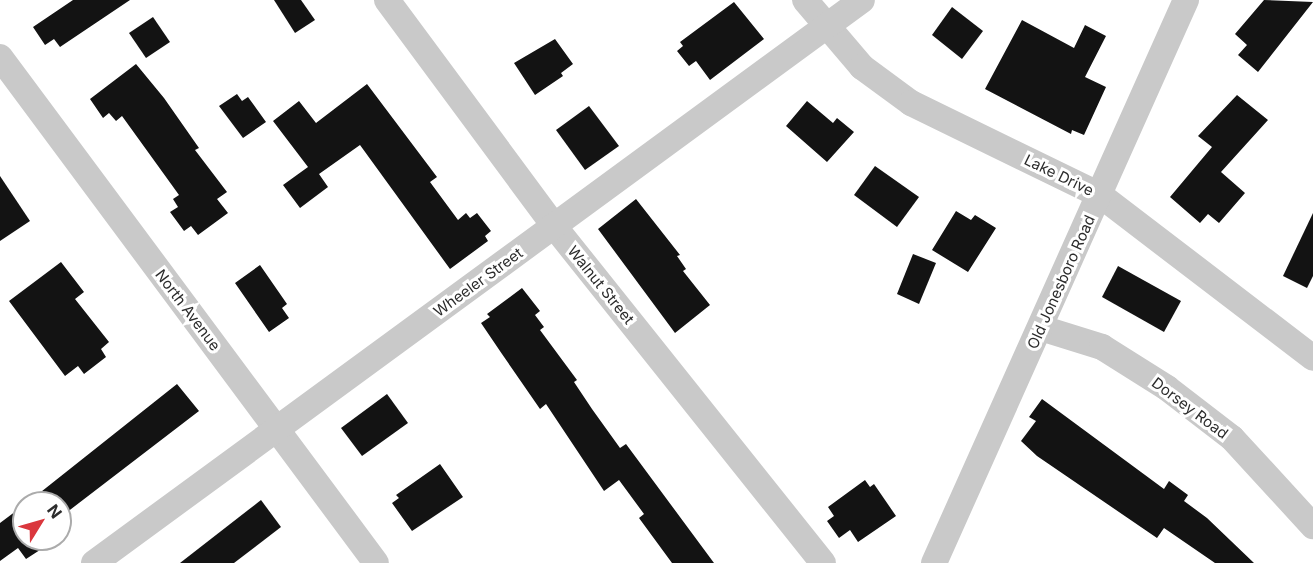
<!DOCTYPE html>
<html>
<head>
<meta charset="utf-8">
<style>
	body { margin:0 }
	#map { position:relative; width:1313px; height:563px; overflow:hidden; background:#fff; font-family:Inter,sans-serif }
	div>[style] { position:absolute }
	.building>* { inset:0; background:#131313 }
	.street>* { height:26px; margin:-13px; padding:0 13px; transform-origin:13px; border-radius:13px; background:#c9c9c9 }
	span { translate:-50% -50%; white-space:nowrap; text-align:center; line-height:1.15; -webkit-text-stroke:6px #fff; paint-order:stroke }
	.street-label { font-size:15px; color:#2c2c2c }
	.north { position:absolute; left:12px; top:491px; width:60px; height:60px; box-sizing:border-box; background:#fff; border:2px solid #ababab; border-radius:50%; rotate:53deg; font-size:16px; font-weight:700; line-height:24px; text-align:center; color:#2c2c2c }
	.north::after { content:''; display:block; margin:auto; width:21px; height:27px; background:#da373d; clip-path:polygon(50% 0,100% 100%,50% 72%,0 100%) }
</style>
</head>
<body>
<div id="map">
	<div class="building">
		<i style="clip-path:polygon(73px 0,130px 0,60px 47px,54px 39px,45px 45px,33px 27px)"></i>
		<i style="clip-path:polygon(274px 0,301px 0,315px 20px,295px 33px)"></i>
		<i style="clip-path:polygon(1264px 0,1313px 2px,1258px 72px,1238px 55px,1247px 45px,1235px 34px)"></i>
		<i style="clip-path:polygon(734px 2px,764px 39px,710px 80px,696px 61px,689px 66px,677px 51px,683px 46px,680px 42px)"></i>
		<i style="clip-path:polygon(952px 7px,983px 31px,962px 59px,932px 35px)"></i>
		<i style="clip-path:polygon(153px 17px,170px 42px,146px 58px,129px 33px)"></i>
		<i style="clip-path:polygon(1022px 20px,1074px 48px,1085px 25px,1106px 36px,1085px 77px,1106px 87px,1084px 135px,1072px 130px,1071px 134px,985px 89px)"></i>
		<i style="clip-path:polygon(555px 39px,573px 64px,561px 73px,563px 76px,535px 95px,514px 63px)"></i>
		<i style="clip-path:polygon(136px 64px,164px 98px,199px 148px,195px 150px,227px 192px,217px 199px,228px 213px,198px 235px,191px 226px,184px 231px,170px 212px,178px 207px,173px 199px,179px 195px,122px 116px,116px 121px,109px 113px,103px 118px,90px 99px)"></i>
		<i style="clip-path:polygon(367px 84px,437px 177px,430px 182px,458px 220px,466px 213px,470px 218px,477px 213px,491px 231px,485px 236px,488px 241px,450px 269px,360px 145px,319px 174px,328px 187px,300px 208px,283px 185px,308px 167px,273px 121px,299px 101px,316px 123px)"></i>
		<i style="clip-path:polygon(237px 94px,242px 101px,248px 97px,266px 122px,243px 138px,219px 106px)"></i>
		<i style="clip-path:polygon(1237px 95px,1268px 120px,1221px 172px,1245px 193px,1219px 223px,1208px 214px,1200px 223px,1170px 197px,1212px 147px,1198px 136px)"></i>
		<i style="clip-path:polygon(807px 101px,833px 123px,837px 118px,854px 132px,827px 162px,786px 126px)"></i>
		<i style="clip-path:polygon(589px 106px,619px 146px,585px 170px,556px 130px)"></i>
		<i style="clip-path:polygon(875px 166px,919px 197px,897px 227px,854px 195px)"></i>
		<i style="clip-path:polygon(0 176px,30px 221px,0 241px)"></i>
		<i style="clip-path:polygon(636px 199px,680px 255px,677px 256px,686px 269px,683px 271px,710px 305px,675px 333px,598px 229px)"></i>
		<i style="clip-path:polygon(956px 211px,971px 220px,975px 215px,996px 228px,968px 272px,932px 250px)"></i>
		<i style="clip-path:polygon(1313px 213px,1313px 276px,1307px 288px,1283px 276px)"></i>
		<i style="clip-path:polygon(913px 254px,936px 263px,919px 304px,897px 294px)"></i>
		<i style="clip-path:polygon(61px 262px,84px 292px,75px 299px,109px 342px,101px 349px,106px 357px,84px 374px,78px 366px,65px 376px,9px 301px)"></i>
		<i style="clip-path:polygon(260px 265px,287px 304px,282px 308px,289px 318px,269px 332px,235px 283px)"></i>
		<i style="clip-path:polygon(1118px 266px,1181px 301px,1164px 332px,1102px 297px)"></i>
		<i style="clip-path:polygon(522px 288px,540px 311px,535px 315px,544px 327px,540px 330px,577px 380px,574px 382px,592px 409px,620px 448px,626px 444px,714px 563px,672px 563px,639px 518px,644px 514px,619px 480px,604px 491px,546px 404px,540px 409px,502px 354px,481px 323px,490px 317px,487px 314px)"></i>
		<i style="clip-path:polygon(177px 384px,199px 411px,62px 516px,64px 519px,60px 522px,60px 503px,27px 503px)"></i>
		<i style="clip-path:polygon(387px 394px,408px 423px,362px 456px,341px 428px)"></i>
		<i style="clip-path:polygon(1042px 399px,1164px 489px,1169px 481px,1188px 495px,1184px 501px,1207px 518px,1254px 563px,1215px 563px,1164px 528px,1157px 538px,1037px 456px,1021px 441px,1036px 421px,1029px 417px)"></i>
		<i style="clip-path:polygon(440px 464px,463px 497px,412px 531px,392px 503px,399px 498px,396px 495px)"></i>
		<i style="clip-path:polygon(865px 480px,870px 487px,874px 484px,896px 516px,858px 542px,850px 530px,839px 538px,827px 521px,834px 516px,828px 507px)"></i>
		<i style="clip-path:polygon(261px 500px,281px 527px,234px 563px,180px 563px)"></i>
		<i style="clip-path:polygon(24px 505px,24px 539px,38px 539px,43px 548px,26px 559px,18px 548px,0 561px,0 523px)"></i>
	</div>
	<div class="street">
		<i style="left:387px;top:0;width:281px;rotate:53.5deg"></i>
		<i style="left:554px;top:226px;width:431px;rotate:51.4deg"></i>
		<i style="left:805px;top:0;width:88px;rotate:49.6deg"></i>
		<i style="left:862px;top:67px;width:61px;rotate:36.3deg"></i>
		<i style="left:911px;top:103px;width:210px;rotate:26deg"></i>
		<i style="left:1100px;top:195px;width:268px;rotate:37.4deg"></i>
		<i style="left:0;top:57px;width:630px;rotate:53.38deg"></i>
		<i style="left:1041px;top:328px;width:64px;rotate:17.3deg"></i>
		<i style="left:1102px;top:347px;width:77px;rotate:32.2deg"></i>
		<i style="left:1167px;top:388px;width:82px;rotate:37.6deg"></i>
		<i style="left:1232px;top:438px;width:120px;rotate:47.4deg"></i>
		<i style="left:94px;top:563px;width:952px;rotate:-36.24deg"></i>
		<i style="left:934px;top:563px;width:617px;rotate:-65.89deg"></i>
	</div>
	<div class="street-label">
		<span style="left:1059px;top:175px;rotate:26deg">Lake Drive</span>
		<span style="left:478px;top:282px;rotate:-36deg">Wheeler Street</span>
		<span style="left:1061px;top:282px;rotate:-66deg">Old Jonesboro Road</span>
		<span style="left:601px;top:285px;rotate:51deg">Walnut Street</span>
		<span style="left:188px;top:310px;rotate:53deg">North Avenue</span>
		<span style="left:1190px;top:408px;rotate:37deg">Dorsey Road</span>
	</div>
	<div class="north">N</div>
</div>
</body>
</html>
